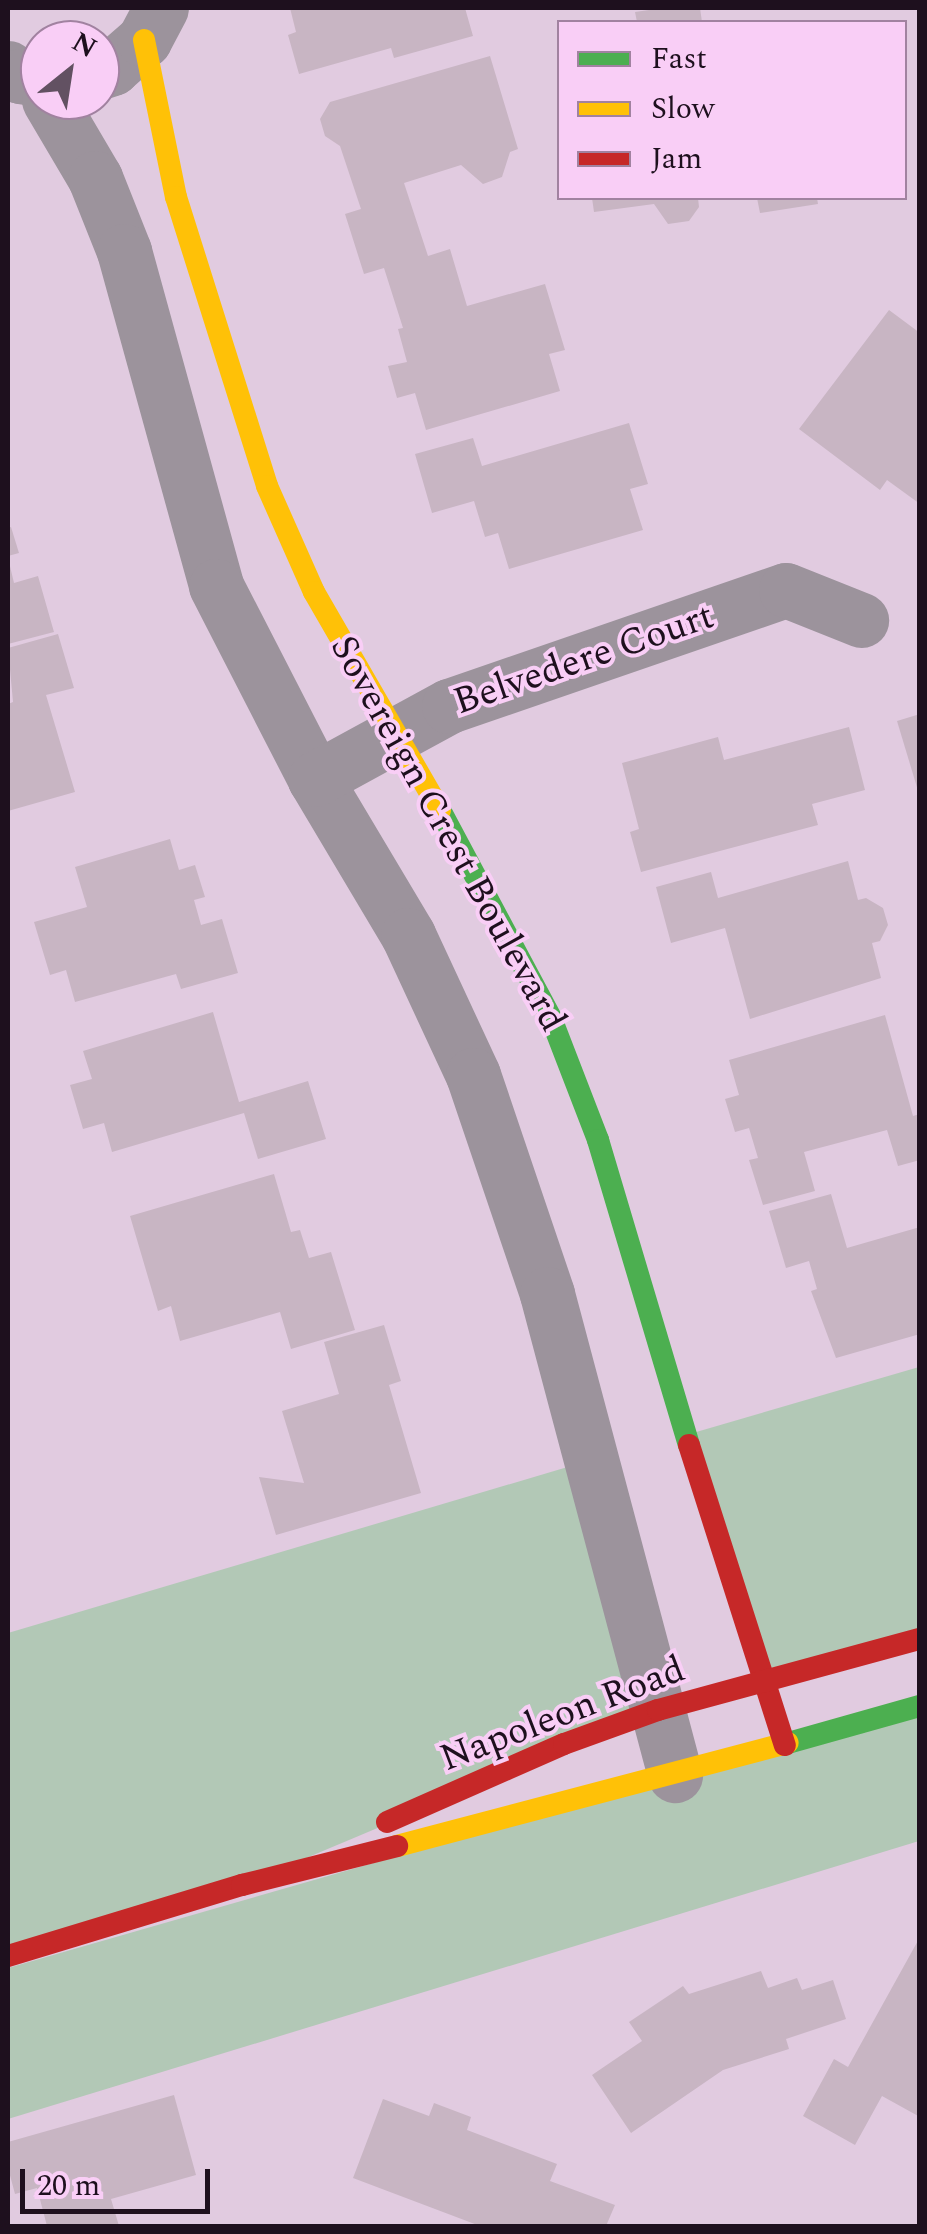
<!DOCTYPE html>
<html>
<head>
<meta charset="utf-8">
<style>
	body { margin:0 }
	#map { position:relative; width:927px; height:2234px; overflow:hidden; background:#e1cbe0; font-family:Spectral,serif }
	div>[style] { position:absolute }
	.green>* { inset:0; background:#b2c8b6 }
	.building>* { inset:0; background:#c8b5c3 }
	.street>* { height:55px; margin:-27.5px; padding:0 27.5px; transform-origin:27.5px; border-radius:27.5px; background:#9c939c }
	.fast>* { height:22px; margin:-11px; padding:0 11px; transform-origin:11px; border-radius:11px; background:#4caf50 }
	.slow>* { height:22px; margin:-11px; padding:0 11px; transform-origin:11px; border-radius:11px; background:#ffc107 }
	.jam>* { height:22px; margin:-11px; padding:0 11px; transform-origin:11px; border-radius:11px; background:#c62828 }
	span { translate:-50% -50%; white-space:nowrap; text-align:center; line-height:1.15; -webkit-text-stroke:8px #f9cef6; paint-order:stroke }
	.street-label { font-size:38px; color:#1e101e }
	.frame { position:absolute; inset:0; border:10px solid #1e101e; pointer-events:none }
	.legend { position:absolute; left:557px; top:20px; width:350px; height:180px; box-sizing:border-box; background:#f9cef6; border:2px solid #a182a0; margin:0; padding:12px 18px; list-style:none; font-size:30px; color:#1e101e }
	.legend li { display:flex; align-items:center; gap:20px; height:50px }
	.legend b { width:50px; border:2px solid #a182a0 }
	.north { position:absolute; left:20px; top:20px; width:100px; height:100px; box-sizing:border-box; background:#f9cef6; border:2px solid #a182a0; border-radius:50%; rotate:30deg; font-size:28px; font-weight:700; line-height:40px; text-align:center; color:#1e101e }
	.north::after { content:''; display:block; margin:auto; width:35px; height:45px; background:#625162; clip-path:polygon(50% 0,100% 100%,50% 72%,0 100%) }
	.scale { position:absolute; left:20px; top:2169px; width:190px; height:45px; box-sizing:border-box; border:5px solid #1e101e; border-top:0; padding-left:12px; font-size:30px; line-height:35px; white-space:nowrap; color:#1e101e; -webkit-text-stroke:8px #f9cef6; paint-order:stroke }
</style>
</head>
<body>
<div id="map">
	<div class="green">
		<i style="clip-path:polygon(919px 1367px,919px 1639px,764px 1684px,686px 1435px)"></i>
		<i style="clip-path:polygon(591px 1460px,658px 1710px,242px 1885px,8px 1956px,8px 1633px)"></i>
		<i style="clip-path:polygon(919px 1706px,919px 1841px,8px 2119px,8px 1968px)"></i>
	</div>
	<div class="building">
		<i style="clip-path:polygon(290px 8px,465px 8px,473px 36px,394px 58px,391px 48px,299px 74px,288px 35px,296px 32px)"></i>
		<i style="clip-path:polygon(663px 8px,700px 8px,702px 22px,637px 22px,635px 12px)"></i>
		<i style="clip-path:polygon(490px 56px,518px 149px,510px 152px,502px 177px,483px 184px,461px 165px,404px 183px,428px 256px,450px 249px,467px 306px,545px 284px,565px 350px,549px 354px,560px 391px,426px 430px,415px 393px,397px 398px,388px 366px,407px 362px,398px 329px,403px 328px,384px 268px,364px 274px,345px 214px,361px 209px,340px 146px,325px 136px,320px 119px,330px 102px)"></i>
		<i style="clip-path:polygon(592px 198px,698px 198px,699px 207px,689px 221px,668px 224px,654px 204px,594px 212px)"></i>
		<i style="clip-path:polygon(757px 198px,817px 198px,818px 204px,760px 213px)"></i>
		<i style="clip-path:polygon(889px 310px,920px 333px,920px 504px,887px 480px,880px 490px,799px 429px)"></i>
		<i style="clip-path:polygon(629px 423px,648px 484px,630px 489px,643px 530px,509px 569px,498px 533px,485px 537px,474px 501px,432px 513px,415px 454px,473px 438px,482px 466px)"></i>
		<i style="clip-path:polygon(11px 527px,19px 553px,8px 556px,8px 528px)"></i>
		<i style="clip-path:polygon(9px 562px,14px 583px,38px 576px,54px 632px,8px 644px)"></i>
		<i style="clip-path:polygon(58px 634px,74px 688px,46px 695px,75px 792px,8px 811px,8px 704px,13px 702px,8px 648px)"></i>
		<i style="clip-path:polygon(920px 714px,920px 794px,919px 794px,897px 721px)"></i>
		<i style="clip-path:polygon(849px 727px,865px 790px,812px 804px,818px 825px,641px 872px,630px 832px,639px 829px,622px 763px,718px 737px,724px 760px)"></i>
		<i style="clip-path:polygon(170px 839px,179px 870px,195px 865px,205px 897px,194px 900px,201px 925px,222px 919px,238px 973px,181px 989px,176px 974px,75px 1002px,66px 970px,50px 975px,34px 922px,87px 907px,75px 867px)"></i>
		<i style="clip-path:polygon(848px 861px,858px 900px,866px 898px,883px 908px,888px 925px,880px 941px,872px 943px,881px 978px,750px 1019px,725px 928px,671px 943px,656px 887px,711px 872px,718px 898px)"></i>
		<i style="clip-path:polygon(213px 1012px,239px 1102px,308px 1081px,326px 1139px,258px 1159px,244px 1113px,112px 1152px,104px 1123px,83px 1129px,70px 1085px,92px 1079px,83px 1051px)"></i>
		<i style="clip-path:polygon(885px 1015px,913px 1116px,920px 1114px,920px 1160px,898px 1166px,887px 1130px,804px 1152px,815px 1191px,763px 1205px,749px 1160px,758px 1158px,749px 1128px,735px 1132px,725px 1099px,739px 1095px,729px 1060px)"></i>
		<i style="clip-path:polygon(274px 1174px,291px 1232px,300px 1230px,309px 1258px,331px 1252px,355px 1330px,291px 1349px,280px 1312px,180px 1341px,171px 1306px,158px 1311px,130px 1216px)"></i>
		<i style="clip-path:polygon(831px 1194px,847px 1248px,920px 1227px,920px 1334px,836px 1358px,811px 1291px,817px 1289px,809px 1261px,786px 1268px,769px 1211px)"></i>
		<i style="clip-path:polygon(384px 1325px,401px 1381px,389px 1385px,421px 1493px,276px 1535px,259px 1477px,304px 1483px,282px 1411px,339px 1394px,324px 1342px)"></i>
		<i style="clip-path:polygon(920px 1937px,920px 2117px,882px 2096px,855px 2145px,803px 2116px,834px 2059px,848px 2067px)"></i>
		<i style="clip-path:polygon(761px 1971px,768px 1988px,797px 1978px,802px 1990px,833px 1980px,846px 2019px,786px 2039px,789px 2049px,723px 2070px,631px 2133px,592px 2075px,642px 2041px,629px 2022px,683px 1986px,689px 1994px)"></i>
		<i style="clip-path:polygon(174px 2095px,196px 2175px,111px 2199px,119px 2226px,47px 2226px,37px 2188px,15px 2194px,8px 2168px,8px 2142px)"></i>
		<i style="clip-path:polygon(383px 2099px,429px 2116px,434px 2103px,471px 2117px,467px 2130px,557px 2164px,550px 2181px,615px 2205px,606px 2226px,480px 2226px,353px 2178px)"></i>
	</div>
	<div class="street">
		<i style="left:8px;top:68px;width:14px;rotate:34deg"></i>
		<i style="left:20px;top:76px;width:20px;rotate:9deg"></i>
		<i style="left:100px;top:72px;width:13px;rotate:-18deg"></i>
		<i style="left:112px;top:68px;width:43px;rotate:-41.2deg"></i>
		<i style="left:144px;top:40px;width:36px;rotate:-62deg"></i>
		<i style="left:49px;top:100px;width:91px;rotate:59.5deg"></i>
		<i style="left:95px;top:178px;width:79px;rotate:68.3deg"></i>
		<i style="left:124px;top:251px;width:347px;rotate:74.6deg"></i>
		<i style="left:216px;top:586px;width:217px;rotate:62.8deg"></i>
		<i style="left:315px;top:779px;width:182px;rotate:59.2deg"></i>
		<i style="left:408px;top:935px;width:154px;rotate:65.1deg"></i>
		<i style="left:473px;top:1075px;width:231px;rotate:71.3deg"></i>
		<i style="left:547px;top:1294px;width:498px;rotate:75.1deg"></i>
		<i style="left:315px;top:779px;width:153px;rotate:-28.6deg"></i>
		<i style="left:449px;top:706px;width:356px;rotate:-19deg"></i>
		<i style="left:786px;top:590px;width:81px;rotate:21.8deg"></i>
	</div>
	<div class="fast">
		<i style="left:440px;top:810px;width:236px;rotate:61.9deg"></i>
		<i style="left:551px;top:1018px;width:131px;rotate:68.9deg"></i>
		<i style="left:598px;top:1140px;width:318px;rotate:73.4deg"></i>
		<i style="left:788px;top:1743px;width:137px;rotate:-15.7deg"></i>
	</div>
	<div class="slow">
		<i style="left:144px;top:40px;width:160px;rotate:78.5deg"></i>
		<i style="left:176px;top:197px;width:303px;rotate:72.5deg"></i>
		<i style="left:267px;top:486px;width:116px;rotate:66.1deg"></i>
		<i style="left:314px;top:592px;width:252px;rotate:60deg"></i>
		<i style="left:397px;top:1846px;width:404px;rotate:-14.8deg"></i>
	</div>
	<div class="jam">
		<i style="left:689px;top:1445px;width:315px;rotate:72.3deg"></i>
		<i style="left:387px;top:1822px;width:193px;rotate:-23.8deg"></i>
		<i style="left:564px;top:1744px;width:100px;rotate:-19.9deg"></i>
		<i style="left:658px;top:1710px;width:271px;rotate:-15.2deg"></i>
		<i style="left:8px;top:1956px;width:245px;rotate:-16.9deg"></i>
		<i style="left:242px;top:1885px;width:160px;rotate:-14.1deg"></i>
	</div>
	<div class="street-label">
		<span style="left:584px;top:660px;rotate:-19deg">Belvedere Court</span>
		<span style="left:447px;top:834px;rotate:61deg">Sovereign Crest Boulevard</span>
		<span style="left:563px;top:1715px;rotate:-21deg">Napoleon Road</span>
	</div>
	<div class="frame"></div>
	<ul class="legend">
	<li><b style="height:12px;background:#4caf50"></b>Fast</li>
	<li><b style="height:12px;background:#ffc107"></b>Slow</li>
	<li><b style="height:12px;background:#c62828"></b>Jam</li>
	</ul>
	<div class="north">N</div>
	<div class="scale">20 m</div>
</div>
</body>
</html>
